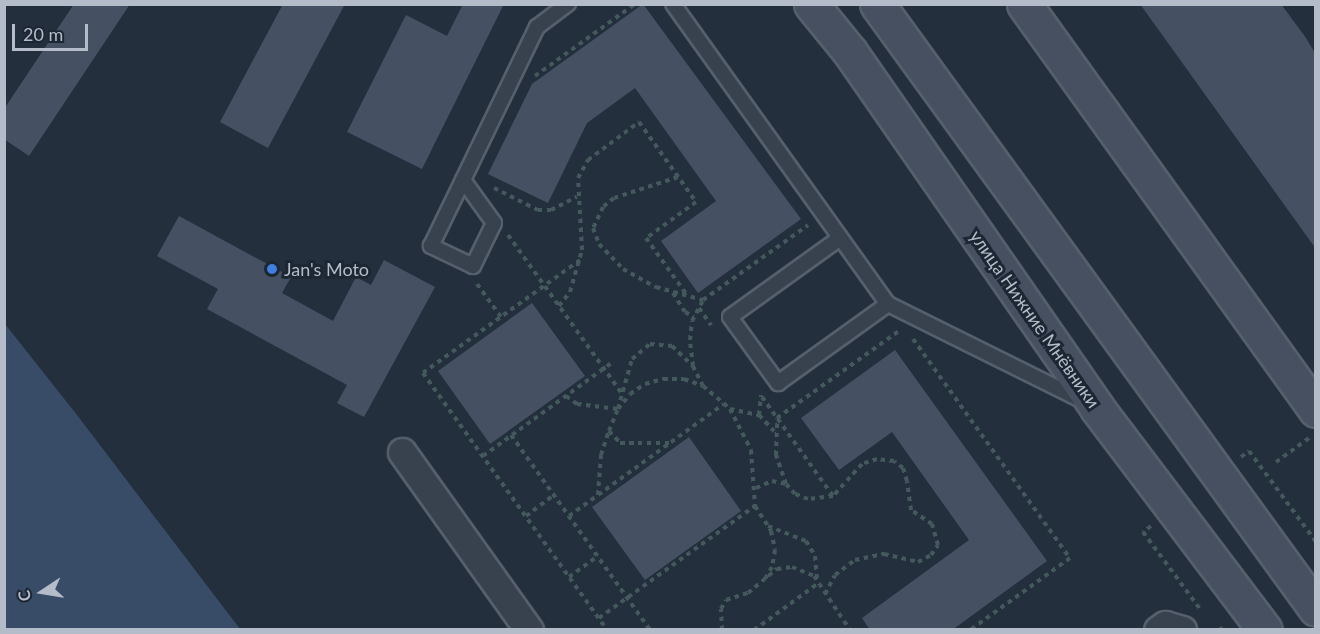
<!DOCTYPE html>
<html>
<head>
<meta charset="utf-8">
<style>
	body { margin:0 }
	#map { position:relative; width:1320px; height:634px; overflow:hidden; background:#242f3e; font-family:Lato,sans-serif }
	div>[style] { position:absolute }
	.water>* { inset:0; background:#394c67 }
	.building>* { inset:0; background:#455162 }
	.path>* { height:4px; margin-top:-2px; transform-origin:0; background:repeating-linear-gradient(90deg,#44595c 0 4.5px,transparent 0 9px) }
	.roads { filter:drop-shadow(2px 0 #565f6c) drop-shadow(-2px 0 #565f6c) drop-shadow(0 2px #565f6c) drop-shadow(0 -2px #565f6c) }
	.lane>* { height:14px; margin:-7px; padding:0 7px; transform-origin:7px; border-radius:7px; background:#38414e }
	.street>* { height:27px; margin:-13.5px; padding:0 13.5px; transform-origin:13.5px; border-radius:13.5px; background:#38414e }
	.secondary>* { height:33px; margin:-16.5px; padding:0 16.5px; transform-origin:16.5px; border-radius:16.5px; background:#465061 }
	.dots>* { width:16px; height:16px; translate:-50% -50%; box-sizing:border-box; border:3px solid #1d2633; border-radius:50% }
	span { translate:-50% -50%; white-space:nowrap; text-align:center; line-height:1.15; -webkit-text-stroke:6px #1d2633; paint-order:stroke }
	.poi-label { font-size:18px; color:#b4bcc9 }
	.left { translate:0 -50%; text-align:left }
	.street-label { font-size:18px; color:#b4bcc9 }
	.frame { position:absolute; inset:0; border:6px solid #b4bcc9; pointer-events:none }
	.north { position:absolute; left:12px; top:562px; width:60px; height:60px; -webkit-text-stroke:4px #1d2633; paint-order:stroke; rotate:258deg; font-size:16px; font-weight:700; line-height:24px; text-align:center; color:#b4bcc9 }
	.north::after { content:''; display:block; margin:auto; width:21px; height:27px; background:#b4bcc9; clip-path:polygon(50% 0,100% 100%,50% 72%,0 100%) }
	.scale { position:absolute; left:12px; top:24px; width:76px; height:27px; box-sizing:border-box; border:3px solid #b4bcc9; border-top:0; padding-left:8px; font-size:18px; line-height:21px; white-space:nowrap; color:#b4bcc9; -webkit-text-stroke:4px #1d2633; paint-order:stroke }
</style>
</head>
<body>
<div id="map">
	<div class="water">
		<i style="clip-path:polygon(5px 324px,77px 415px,240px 629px,5px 629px)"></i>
	</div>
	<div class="building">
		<i style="clip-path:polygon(74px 4px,130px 4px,29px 156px,4px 139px,4px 109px)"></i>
		<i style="clip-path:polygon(283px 4px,345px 4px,268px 148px,220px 122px)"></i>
		<i style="clip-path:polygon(463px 4px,504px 4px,422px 169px,347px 132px,406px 15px,447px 36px)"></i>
		<i style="clip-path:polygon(643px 4px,801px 219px,698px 293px,661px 241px,716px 201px,635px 88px,587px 123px,548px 203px,488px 174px,532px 84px)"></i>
		<i style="clip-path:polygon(1140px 4px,1281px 4px,1306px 38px,1316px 55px,1316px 249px)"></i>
		<i style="clip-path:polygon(179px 216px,291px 277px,282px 293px,333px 321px,356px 277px,371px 285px,384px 260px,435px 287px,364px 417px,337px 403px,347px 385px,207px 309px,218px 289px,157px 256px)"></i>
		<i style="clip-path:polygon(532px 303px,585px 376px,490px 444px,438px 371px)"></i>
		<i style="clip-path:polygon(895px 350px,1047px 561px,952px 630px,870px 630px,862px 618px,969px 540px,892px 432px,839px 470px,801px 418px)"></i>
		<i style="clip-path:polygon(689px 437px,741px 511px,645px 580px,592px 507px)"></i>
	</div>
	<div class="path">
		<i style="left:535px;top:76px;width:123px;rotate:-35.8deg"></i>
		<i style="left:678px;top:177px;width:67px;rotate:161.8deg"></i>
		<i style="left:614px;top:198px;width:14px;rotate:141deg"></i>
		<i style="left:603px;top:207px;width:23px;rotate:115deg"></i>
		<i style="left:593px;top:228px;width:17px;rotate:69deg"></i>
		<i style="left:599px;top:244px;width:35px;rotate:46deg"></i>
		<i style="left:623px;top:269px;width:38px;rotate:29deg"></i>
		<i style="left:656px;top:287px;width:49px;rotate:15.5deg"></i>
		<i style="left:494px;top:188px;width:49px;rotate:26.6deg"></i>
		<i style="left:538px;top:210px;width:13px"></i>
		<i style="left:551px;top:210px;width:29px;rotate:-27deg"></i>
		<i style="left:508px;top:235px;width:197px;rotate:54.3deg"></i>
		<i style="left:580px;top:260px;width:193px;rotate:144.3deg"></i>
		<i style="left:423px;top:373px;width:316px;rotate:54.4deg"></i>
		<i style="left:477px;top:284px;width:41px;rotate:54deg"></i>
		<i style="left:673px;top:293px;width:22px;rotate:58deg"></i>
		<i style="left:685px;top:312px;width:10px;rotate:29deg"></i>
		<i style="left:559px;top:306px;width:18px;rotate:-52deg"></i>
		<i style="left:570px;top:292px;width:44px;rotate:-74.1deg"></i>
		<i style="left:582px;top:250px;width:72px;rotate:-93.2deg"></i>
		<i style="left:578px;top:178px;width:21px;rotate:-61deg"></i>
		<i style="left:588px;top:160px;width:64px;rotate:-36.7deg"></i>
		<i style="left:639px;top:122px;width:98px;rotate:54.5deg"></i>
		<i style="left:696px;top:202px;width:62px;rotate:144.2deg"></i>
		<i style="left:646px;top:238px;width:70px;rotate:54.3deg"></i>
		<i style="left:699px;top:308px;width:21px;rotate:55deg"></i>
		<i style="left:913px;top:339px;width:269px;rotate:54.4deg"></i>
		<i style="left:1070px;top:558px;width:123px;rotate:144.2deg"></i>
		<i style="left:703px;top:386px;width:22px;rotate:-117deg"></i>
		<i style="left:693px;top:366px;width:26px;rotate:-97deg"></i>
		<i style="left:690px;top:340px;width:19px;rotate:-84deg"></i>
		<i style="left:692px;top:321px;width:24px;rotate:-62deg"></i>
		<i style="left:703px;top:300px;width:129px;rotate:-35.5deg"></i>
		<i style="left:566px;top:396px;width:14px;rotate:36deg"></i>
		<i style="left:577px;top:404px;width:41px;rotate:7deg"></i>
		<i style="left:618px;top:409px;width:52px;rotate:-74.4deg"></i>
		<i style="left:632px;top:359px;width:23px;rotate:-40deg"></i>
		<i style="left:650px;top:344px;width:22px;rotate:5deg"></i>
		<i style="left:672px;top:346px;width:29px;rotate:44deg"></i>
		<i style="left:762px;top:397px;width:122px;rotate:54.4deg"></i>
		<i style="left:730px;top:409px;width:30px;rotate:12deg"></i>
		<i style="left:759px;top:415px;width:22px;rotate:47deg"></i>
		<i style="left:759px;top:415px;width:20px;rotate:-84deg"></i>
		<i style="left:609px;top:431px;width:16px;rotate:47deg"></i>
		<i style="left:620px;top:443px;width:49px"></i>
		<i style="left:511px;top:435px;width:239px;rotate:54.5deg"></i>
		<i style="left:483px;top:456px;width:160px;rotate:-35.9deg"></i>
		<i style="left:1241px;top:457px;width:10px;rotate:-37deg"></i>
		<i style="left:1249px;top:451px;width:113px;rotate:53.6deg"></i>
		<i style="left:1276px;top:462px;width:41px;rotate:-36deg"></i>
		<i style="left:756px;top:488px;width:17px;rotate:-24deg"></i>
		<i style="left:772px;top:481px;width:14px;rotate:12deg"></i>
		<i style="left:598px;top:495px;width:40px;rotate:-85.7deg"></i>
		<i style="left:601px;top:455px;width:25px;rotate:-72deg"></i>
		<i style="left:609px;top:431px;width:24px;rotate:-68deg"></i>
		<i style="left:618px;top:409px;width:19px;rotate:-51deg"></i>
		<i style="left:630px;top:394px;width:18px;rotate:-34deg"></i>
		<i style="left:645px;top:384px;width:19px;rotate:-16deg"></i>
		<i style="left:663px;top:379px;width:21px"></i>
		<i style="left:684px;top:379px;width:20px;rotate:20deg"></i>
		<i style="left:703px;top:386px;width:35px;rotate:40deg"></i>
		<i style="left:730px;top:409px;width:46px;rotate:62.9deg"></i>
		<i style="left:751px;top:450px;width:56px;rotate:85.9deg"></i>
		<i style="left:755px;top:506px;width:30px;rotate:57deg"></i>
		<i style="left:771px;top:531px;width:19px;rotate:78deg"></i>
		<i style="left:775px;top:550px;width:17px;rotate:100deg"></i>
		<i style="left:772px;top:567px;width:14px;rotate:120deg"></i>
		<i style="left:526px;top:516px;width:35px;rotate:-37deg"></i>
		<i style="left:569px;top:516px;width:191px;rotate:-35.9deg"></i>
		<i style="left:768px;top:526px;width:41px;rotate:21.5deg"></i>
		<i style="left:806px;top:541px;width:17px;rotate:59deg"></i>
		<i style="left:815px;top:556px;width:24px;rotate:85deg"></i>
		<i style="left:1151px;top:526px;width:10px;rotate:143deg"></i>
		<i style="left:1143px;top:532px;width:96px;rotate:53.5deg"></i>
		<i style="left:569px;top:577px;width:36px;rotate:-36deg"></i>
		<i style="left:825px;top:594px;width:21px;rotate:-62deg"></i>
		<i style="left:835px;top:575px;width:25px;rotate:-37deg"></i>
		<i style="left:855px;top:560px;width:30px;rotate:-12deg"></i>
		<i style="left:884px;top:554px;width:35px;rotate:13deg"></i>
		<i style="left:918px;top:562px;width:15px;rotate:-28deg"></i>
		<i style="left:931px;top:555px;width:12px;rotate:-55deg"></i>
		<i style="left:938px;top:545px;width:22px;rotate:-106deg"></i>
		<i style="left:932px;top:524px;width:25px;rotate:-146deg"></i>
		<i style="left:911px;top:510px;width:29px;rotate:-98deg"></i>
		<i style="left:907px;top:481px;width:14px;rotate:-107deg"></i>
		<i style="left:903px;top:468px;width:11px;rotate:-142deg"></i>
		<i style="left:894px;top:461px;width:17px;rotate:-173deg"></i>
		<i style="left:877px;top:459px;width:16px;rotate:162deg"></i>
		<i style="left:862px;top:464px;width:43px;rotate:132.2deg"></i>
		<i style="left:833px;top:496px;width:25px;rotate:173deg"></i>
		<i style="left:808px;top:499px;width:14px;rotate:-159deg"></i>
		<i style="left:795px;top:494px;width:13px;rotate:-132deg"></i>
		<i style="left:786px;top:484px;width:31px;rotate:-109deg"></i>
		<i style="left:776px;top:455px;width:37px;rotate:-88deg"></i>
		<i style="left:777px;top:418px;width:150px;rotate:-35.5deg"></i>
		<i style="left:599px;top:618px;width:192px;rotate:-35.7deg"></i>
		<i style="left:1220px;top:627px;width:4px;rotate:56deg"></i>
		<i style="left:722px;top:630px;width:21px;rotate:-93deg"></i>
		<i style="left:721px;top:609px;width:10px;rotate:-61deg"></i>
		<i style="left:726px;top:600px;width:23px;rotate:-18deg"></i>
		<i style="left:748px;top:593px;width:38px;rotate:-40deg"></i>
		<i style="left:777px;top:569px;width:15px;rotate:-8deg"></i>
		<i style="left:792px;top:567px;width:24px;rotate:22deg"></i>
		<i style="left:814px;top:576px;width:65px;rotate:56.3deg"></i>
		<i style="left:754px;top:630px;width:78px;rotate:-36.1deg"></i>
	</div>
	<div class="roads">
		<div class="lane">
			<i style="left:673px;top:4px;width:369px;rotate:54.4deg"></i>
			<i style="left:888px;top:304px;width:218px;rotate:26.4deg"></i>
			<i style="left:463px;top:180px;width:53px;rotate:54.2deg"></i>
			<i style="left:494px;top:223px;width:48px;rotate:116deg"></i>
			<i style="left:473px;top:266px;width:47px;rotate:-154.5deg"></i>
			<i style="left:431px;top:246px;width:73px;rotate:-64.1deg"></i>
			<i style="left:463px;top:180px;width:170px;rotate:-64.2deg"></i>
			<i style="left:537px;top:27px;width:39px;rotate:-37deg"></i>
			<i style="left:840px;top:238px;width:135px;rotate:144.3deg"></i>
			<i style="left:730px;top:317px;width:82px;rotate:54deg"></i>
			<i style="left:778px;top:383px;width:135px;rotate:-35.7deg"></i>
		</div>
		<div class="street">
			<i style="left:402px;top:452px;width:219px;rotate:54.5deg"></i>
			<i style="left:1158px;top:630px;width:9px;rotate:-36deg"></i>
			<i style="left:1165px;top:625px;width:18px;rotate:16deg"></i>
		</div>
		<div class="secondary">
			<i style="left:811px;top:4px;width:62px;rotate:50.9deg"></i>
			<i style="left:850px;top:52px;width:433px;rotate:55.2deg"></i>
			<i style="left:1097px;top:408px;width:278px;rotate:52.9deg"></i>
			<i style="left:877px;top:4px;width:747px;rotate:54.03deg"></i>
			<i style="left:1024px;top:4px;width:500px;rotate:54.28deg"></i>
		</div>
	</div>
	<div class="dots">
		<i style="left:272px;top:269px;background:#3f7fe0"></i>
	</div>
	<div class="poi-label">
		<span class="left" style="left:284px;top:269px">Jan's Moto</span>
	</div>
	<div class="street-label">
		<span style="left:1035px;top:319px;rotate:55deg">улица Нижние Мнёвники</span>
	</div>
	<div class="frame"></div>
	<div class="north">С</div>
	<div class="scale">20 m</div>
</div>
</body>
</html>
